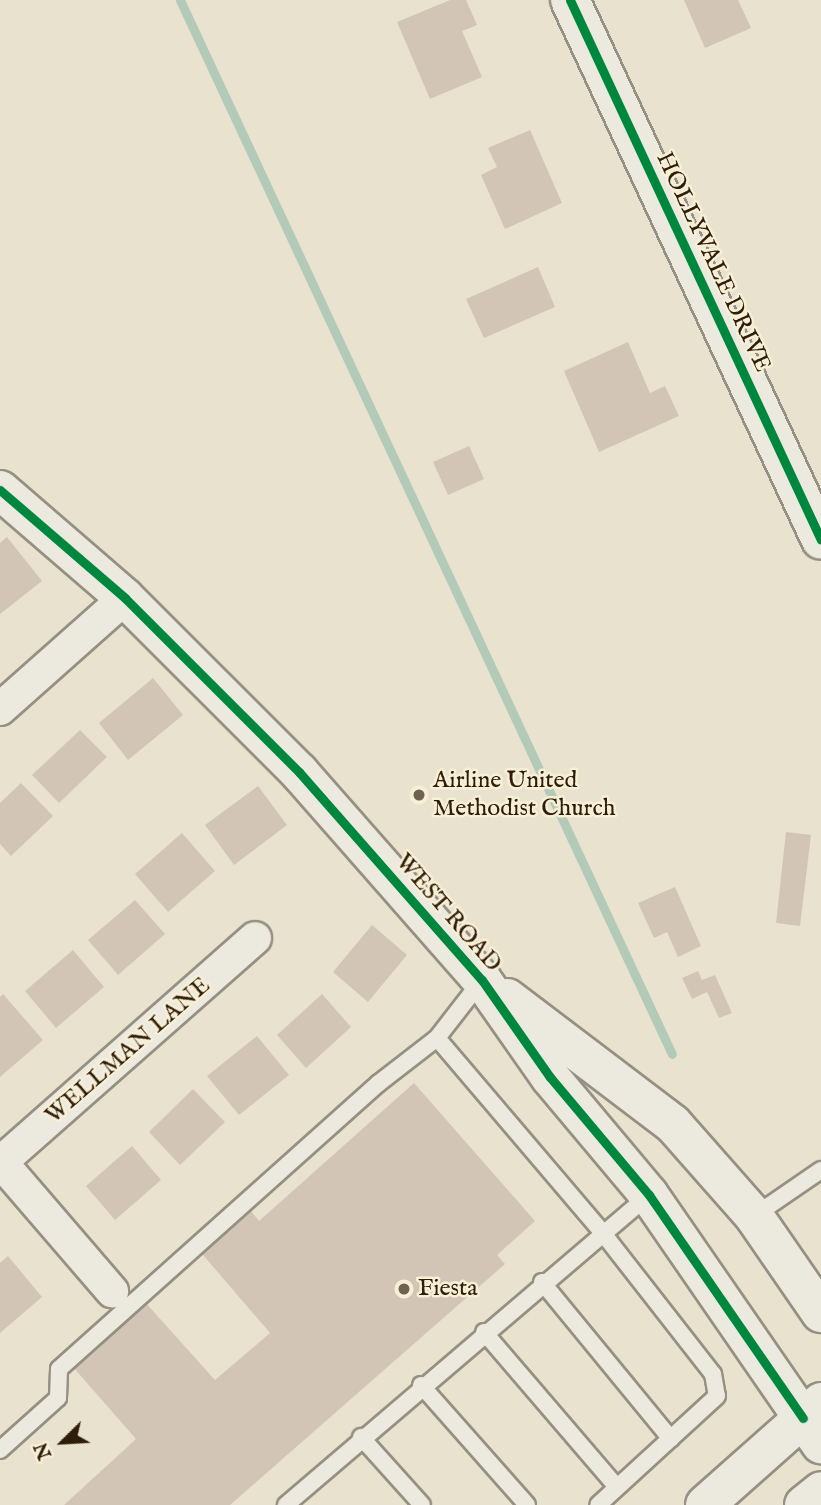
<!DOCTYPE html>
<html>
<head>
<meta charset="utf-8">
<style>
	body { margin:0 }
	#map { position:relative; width:821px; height:1505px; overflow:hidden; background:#e9e2ce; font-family:"IM FELL English",serif }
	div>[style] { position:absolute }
	.stream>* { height:9px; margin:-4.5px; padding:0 4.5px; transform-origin:4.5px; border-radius:4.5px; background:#b3cab9 }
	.building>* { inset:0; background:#d3c5b6 }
	.roads { filter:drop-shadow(2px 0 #969082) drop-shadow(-2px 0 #969082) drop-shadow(0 2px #969082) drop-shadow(0 -2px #969082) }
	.lane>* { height:16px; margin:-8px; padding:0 8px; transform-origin:8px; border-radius:8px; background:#ece9df }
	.street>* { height:32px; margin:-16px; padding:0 16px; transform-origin:16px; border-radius:16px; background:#ece9df }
	.secondary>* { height:38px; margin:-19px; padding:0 19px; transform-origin:19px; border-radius:19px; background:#ece9df }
	.cycleway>* { height:9px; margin:-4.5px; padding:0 4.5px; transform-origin:4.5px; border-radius:4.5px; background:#00873e }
	.dots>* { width:19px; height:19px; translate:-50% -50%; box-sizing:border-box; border:4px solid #f8efd7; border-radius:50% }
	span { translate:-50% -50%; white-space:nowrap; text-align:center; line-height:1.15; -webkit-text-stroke:5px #f8efd7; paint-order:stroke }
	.street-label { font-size:24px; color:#2e1d09 }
	.poi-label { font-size:24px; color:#2e1d09 }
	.left { translate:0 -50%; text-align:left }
	.north { position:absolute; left:28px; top:1407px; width:70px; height:70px; -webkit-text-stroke:5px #f8efd7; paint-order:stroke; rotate:246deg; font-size:19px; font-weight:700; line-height:28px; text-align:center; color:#2e1d09 }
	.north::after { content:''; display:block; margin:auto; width:24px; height:32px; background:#2e1d09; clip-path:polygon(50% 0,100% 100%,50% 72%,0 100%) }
</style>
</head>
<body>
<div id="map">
	<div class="stream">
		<i style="left:180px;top:0;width:1163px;rotate:64.98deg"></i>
	</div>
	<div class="building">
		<i style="clip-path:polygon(450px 0,466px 0,477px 25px,462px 31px,482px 77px,430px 99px,397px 22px)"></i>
		<i style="clip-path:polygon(684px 0,738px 0,751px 28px,705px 48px)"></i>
		<i style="clip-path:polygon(530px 130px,562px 203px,505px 229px,481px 175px,497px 167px,488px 148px)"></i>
		<i style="clip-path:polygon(538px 267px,555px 307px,484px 338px,466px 299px)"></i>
		<i style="clip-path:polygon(628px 342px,650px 393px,665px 386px,679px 416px,599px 452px,564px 371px)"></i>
		<i style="clip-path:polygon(469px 446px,484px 479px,448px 495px,433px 462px)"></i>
		<i style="clip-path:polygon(7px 537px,42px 581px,0 614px,0 543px)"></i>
		<i style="clip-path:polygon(153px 678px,183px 715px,128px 760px,99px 723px)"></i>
		<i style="clip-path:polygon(80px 730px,107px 757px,59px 803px,32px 775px)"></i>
		<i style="clip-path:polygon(21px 783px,53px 816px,11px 856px,0 844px,0 803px)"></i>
		<i style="clip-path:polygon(258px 786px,287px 825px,234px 865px,205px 825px)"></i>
		<i style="clip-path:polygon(786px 832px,811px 835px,800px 926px,776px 923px)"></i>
		<i style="clip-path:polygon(182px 833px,215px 871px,168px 912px,135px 874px)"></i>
		<i style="clip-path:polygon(675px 887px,701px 946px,678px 957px,667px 932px,654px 938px,638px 903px)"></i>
		<i style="clip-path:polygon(135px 900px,165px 934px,118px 975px,88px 940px)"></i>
		<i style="clip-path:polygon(372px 925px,407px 955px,368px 1002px,333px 972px)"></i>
		<i style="clip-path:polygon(73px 950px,104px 987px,56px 1028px,25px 991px)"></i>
		<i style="clip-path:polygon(698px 971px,702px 980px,715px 975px,732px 1013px,719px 1018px,707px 992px,692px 999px,682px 978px)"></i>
		<i style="clip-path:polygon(3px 994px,43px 1040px,0 1077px,0 997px)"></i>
		<i style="clip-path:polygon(322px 994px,351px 1027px,306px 1068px,277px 1035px)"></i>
		<i style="clip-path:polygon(257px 1036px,289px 1075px,239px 1115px,207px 1076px)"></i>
		<i style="clip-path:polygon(414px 1083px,535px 1221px,497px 1255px,505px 1264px,230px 1505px,64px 1505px,136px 1439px,73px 1367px,144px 1301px,215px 1380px,270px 1333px,197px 1248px,246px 1205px,259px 1221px)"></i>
		<i style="clip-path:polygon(193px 1089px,225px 1122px,180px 1165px,149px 1132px)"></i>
		<i style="clip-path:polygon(132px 1146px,161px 1180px,115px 1220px,86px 1186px)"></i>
		<i style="clip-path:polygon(8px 1256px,42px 1297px,0 1333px,0 1263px)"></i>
	</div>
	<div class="roads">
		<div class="lane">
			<i style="left:482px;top:980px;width:73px;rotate:127.8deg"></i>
			<i style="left:437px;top:1038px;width:255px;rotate:49.6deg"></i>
			<i style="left:602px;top:1232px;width:180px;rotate:52deg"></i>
			<i style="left:713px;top:1374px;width:22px;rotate:80deg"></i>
			<i style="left:717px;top:1396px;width:161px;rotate:137.5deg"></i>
			<i style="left:754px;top:1216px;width:81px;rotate:-34.5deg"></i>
			<i style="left:542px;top:1282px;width:203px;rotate:50.6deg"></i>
			<i style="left:484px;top:1332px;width:204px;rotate:49.4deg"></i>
			<i style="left:421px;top:1385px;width:160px;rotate:48.5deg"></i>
			<i style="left:361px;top:1437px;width:91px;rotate:48.1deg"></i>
			<i style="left:0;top:1450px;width:78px;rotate:-41.9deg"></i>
			<i style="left:58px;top:1398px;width:29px;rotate:-88deg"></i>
			<i style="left:59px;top:1369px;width:429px;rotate:-41.8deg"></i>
			<i style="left:379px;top:1083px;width:73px;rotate:-37.8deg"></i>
			<i style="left:286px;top:1505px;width:477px;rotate:-40.5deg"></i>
		</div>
		<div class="street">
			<i style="left:0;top:709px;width:167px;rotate:-41.6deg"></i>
			<i style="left:0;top:1161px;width:172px;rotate:49.3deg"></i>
			<i style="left:0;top:1163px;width:340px;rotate:-41.4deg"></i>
		</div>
		<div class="secondary">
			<i style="left:570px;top:0;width:595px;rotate:65.07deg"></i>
			<i style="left:0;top:490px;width:165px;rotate:40.8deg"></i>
			<i style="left:125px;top:598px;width:246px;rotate:45deg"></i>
			<i style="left:299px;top:772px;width:277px;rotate:48.7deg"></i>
			<i style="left:482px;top:980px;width:118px;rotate:55deg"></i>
			<i style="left:550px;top:1077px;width:154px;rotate:50deg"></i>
			<i style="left:649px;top:1195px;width:303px;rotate:55.4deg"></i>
			<i style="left:507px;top:998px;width:208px;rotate:37.2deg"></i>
			<i style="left:673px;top:1124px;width:123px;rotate:48.6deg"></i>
			<i style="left:754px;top:1216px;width:118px;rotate:55.4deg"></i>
			<i style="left:705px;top:1505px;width:155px;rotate:-41.6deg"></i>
			<i style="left:804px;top:1505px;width:22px;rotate:-39deg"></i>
		</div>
	</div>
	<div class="cycleway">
		<i style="left:570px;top:0;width:595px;rotate:65.07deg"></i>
		<i style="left:0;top:490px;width:165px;rotate:40.8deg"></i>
		<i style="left:125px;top:598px;width:246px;rotate:45deg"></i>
		<i style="left:299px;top:772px;width:277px;rotate:48.7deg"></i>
		<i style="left:482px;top:980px;width:118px;rotate:55deg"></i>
		<i style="left:550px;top:1077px;width:154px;rotate:50deg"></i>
		<i style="left:649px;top:1195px;width:271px;rotate:55.4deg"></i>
	</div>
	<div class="dots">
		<i style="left:419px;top:795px;background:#6f624e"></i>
		<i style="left:404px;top:1289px;background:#6f624e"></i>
	</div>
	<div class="street-label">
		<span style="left:713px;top:262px;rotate:65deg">HOLLYVALE DRIVE</span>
		<span style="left:448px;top:913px;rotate:49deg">WEST ROAD</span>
		<span style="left:128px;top:1051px;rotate:-41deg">WELLMAN LANE</span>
	</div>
	<div class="poi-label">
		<span class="left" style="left:433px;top:795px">Airline United<br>Methodist Church</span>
		<span class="left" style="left:418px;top:1289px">Fiesta</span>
	</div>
	<div class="north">N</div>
</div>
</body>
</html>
